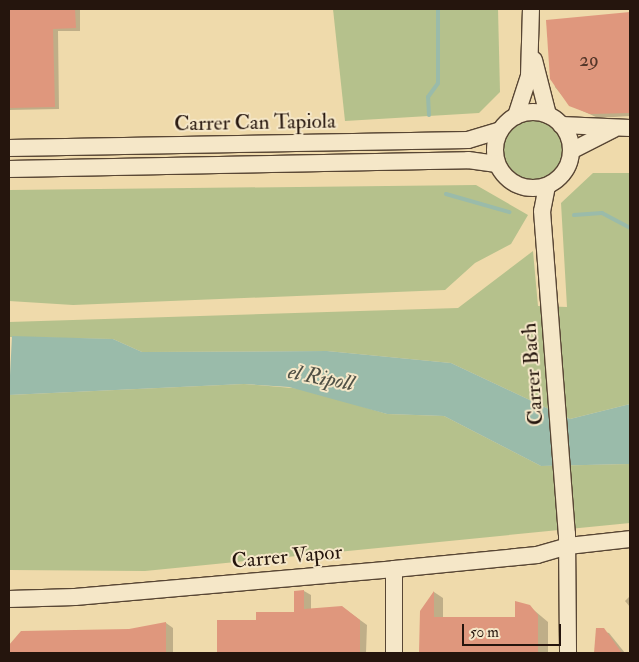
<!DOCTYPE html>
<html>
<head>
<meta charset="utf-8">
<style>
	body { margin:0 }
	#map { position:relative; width:639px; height:662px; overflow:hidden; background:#efdaab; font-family:"IM FELL Double Pica",serif }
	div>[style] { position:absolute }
	.green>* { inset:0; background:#b5c18c }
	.round { border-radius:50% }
	.water>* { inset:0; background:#9abbaa }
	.shadow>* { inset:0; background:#0003 }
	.stream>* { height:4px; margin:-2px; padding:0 2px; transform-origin:2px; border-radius:2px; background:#9abbaa }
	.building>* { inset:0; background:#df977d }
	.roads { filter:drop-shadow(1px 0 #584634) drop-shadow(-1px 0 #584634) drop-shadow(0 1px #584634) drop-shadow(0 -1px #584634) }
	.minor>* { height:16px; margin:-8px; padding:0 8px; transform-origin:8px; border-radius:8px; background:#f5e7c8 }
	.minor>.ring { margin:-8px; padding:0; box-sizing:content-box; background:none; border:16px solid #f5e7c8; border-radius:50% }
	span { translate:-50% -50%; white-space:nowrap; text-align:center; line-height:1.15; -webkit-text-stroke:4px #f5e7c8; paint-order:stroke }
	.number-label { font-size:19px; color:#543629 }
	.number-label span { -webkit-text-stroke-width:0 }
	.street-label { font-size:21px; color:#25150d }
	.water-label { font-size:22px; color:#4e4f44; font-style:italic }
	.frame { position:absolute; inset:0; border:10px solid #25150d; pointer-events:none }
	.scale { position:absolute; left:462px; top:624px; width:99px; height:22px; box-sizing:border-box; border:2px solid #25150d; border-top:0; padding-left:6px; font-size:15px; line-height:18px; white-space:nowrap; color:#25150d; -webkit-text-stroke:4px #f5e7c8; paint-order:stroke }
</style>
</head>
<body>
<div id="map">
	<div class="green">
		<i style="clip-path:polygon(333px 9px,498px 9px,500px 92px,479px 113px,345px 121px)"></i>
		<i class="round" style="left:502px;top:119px;width:62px;height:62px"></i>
		<i style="clip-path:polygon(593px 173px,630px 173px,630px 404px,570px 419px,451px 363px,327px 351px,142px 352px,113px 339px,9px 337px,9px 322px,458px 308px,533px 251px,538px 306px,567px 307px,561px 203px)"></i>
		<i style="clip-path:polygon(476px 185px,528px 215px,511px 244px,475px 263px,445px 290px,73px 305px,9px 301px,9px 190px)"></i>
		<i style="clip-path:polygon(244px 384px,304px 389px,387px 414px,444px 416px,541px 466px,630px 464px,630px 523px,145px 571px,9px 570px,9px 395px)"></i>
	</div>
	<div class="water">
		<i style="clip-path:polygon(12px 336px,113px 339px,142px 352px,327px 351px,451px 363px,570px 419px,630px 404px,630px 464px,541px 466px,444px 416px,387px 414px,289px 387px,244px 384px,9px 395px)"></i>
	</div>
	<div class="shadow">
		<i style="clip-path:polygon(9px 9px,80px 9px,80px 31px,58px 31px,59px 109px,9px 110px)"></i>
		<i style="clip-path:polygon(630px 13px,630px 116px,598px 118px,570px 105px,555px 87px,547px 21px)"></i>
		<i style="clip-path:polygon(304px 591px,311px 595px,311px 610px,342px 607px,367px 625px,366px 653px,218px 653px,218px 621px,257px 621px,295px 613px)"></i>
		<i style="clip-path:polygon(434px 592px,443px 598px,443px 618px,517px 618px,529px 606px,548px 622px,548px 653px,421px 653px,421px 611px)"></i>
		<i style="clip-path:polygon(630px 596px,630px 607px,625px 601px)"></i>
		<i style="clip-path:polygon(166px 623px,173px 628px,173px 653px,9px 653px,21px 633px,129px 630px)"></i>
		<i style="clip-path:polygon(597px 630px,609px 633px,625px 653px,597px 653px)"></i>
	</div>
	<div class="stream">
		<i style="left:429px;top:115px;width:18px;rotate:-93deg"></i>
		<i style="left:428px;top:97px;width:17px;rotate:-54deg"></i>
		<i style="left:438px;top:83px;width:74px;rotate:-90deg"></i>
		<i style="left:446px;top:194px;width:66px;rotate:15.9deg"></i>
		<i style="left:574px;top:215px;width:28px;rotate:-4deg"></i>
		<i style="left:602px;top:213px;width:32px;rotate:28deg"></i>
	</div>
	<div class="building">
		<i style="clip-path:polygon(9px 9px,75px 9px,76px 28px,53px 29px,55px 107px,9px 108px)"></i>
		<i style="clip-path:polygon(630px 12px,630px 113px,590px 114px,569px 106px,550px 79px,546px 20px)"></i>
		<i style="clip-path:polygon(304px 590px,304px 609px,342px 606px,360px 620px,360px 653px,217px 653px,217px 620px,256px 620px,256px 612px,294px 612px,294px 591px)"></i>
		<i style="clip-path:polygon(434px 591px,434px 617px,515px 617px,515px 601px,530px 605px,538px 615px,538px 653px,419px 653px,420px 611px)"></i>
		<i style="clip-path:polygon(166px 622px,166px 653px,9px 653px,9px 645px,21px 631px,129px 629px)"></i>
		<i style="clip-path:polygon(596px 628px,604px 628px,622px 653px,594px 653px)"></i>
	</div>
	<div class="roads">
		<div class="minor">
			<i style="left:534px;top:60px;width:57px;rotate:75.7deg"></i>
			<i class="ring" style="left:495px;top:112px;width:60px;height:60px"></i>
			<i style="left:516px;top:116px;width:42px;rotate:-72deg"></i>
			<i style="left:529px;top:76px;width:67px;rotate:-88.3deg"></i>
			<i style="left:561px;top:125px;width:69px;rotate:2.5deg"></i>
			<i style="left:9px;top:148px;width:459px;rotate:-1deg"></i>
			<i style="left:468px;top:140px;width:34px;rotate:-17deg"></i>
			<i style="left:571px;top:151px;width:48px;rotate:-27.1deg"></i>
			<i style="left:9px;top:169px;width:459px;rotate:-1.1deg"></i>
			<i style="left:468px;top:160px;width:29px;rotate:8deg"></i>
			<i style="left:547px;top:186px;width:25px;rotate:101deg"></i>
			<i style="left:542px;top:211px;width:324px;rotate:85.6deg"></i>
			<i style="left:567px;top:534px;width:119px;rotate:89.5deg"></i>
			<i style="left:9px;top:599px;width:66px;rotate:-1.7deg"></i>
			<i style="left:75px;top:597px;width:320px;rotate:-5deg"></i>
			<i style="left:394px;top:569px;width:144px;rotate:-5.6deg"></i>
			<i style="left:537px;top:555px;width:32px;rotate:-16deg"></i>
			<i style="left:568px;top:546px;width:62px;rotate:-6.4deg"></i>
			<i style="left:394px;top:653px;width:84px;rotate:-90deg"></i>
		</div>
	</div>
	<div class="number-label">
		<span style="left:589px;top:61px">29</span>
	</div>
	<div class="street-label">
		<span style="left:255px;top:123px;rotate:-1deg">Carrer Can Tapiola</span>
		<span style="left:533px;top:374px;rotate:-94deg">Carrer Bach</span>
		<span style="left:287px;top:557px;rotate:-5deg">Carrer Vapor</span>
	</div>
	<div class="water-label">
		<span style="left:321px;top:378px;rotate:11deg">el Ripoll</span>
	</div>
	<div class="frame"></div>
	<div class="scale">50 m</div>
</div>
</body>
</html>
